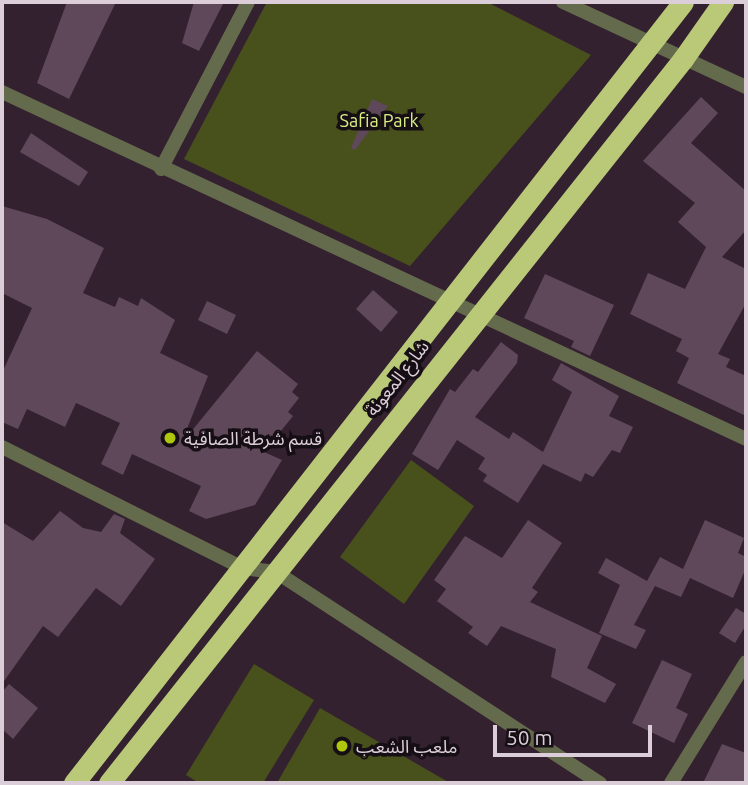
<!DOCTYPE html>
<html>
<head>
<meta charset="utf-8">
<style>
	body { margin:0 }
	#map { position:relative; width:748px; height:785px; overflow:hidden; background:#342130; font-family:Ubuntu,"Noto Sans Arabic",sans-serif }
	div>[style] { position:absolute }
	.green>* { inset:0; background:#48511b }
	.building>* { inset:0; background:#5e485a }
	.street>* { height:14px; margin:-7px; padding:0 7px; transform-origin:7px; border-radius:7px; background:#646b4c }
	.highway>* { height:21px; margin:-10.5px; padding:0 10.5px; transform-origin:10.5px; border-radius:10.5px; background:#b9c978 }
	.dots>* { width:19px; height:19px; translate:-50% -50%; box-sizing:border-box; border:4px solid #160e15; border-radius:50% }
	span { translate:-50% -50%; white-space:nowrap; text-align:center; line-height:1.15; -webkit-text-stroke:7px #160e15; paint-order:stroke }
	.park-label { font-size:18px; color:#daef82 }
	.street-label { font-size:18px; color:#dcced9 }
	.poi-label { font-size:18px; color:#dcced9 }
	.left { translate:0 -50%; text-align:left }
	.frame { position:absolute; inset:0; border:4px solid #dcced9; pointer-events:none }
	.scale { position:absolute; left:493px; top:725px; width:159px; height:32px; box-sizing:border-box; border:4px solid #dcced9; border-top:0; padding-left:9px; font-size:21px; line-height:24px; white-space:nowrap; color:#dcced9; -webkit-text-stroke:5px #160e15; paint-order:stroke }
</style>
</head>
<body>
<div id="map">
	<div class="green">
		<i style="clip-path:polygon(267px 2px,487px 2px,591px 55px,410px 266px,184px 159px)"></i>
		<i style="clip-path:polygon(411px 460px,474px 506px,404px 604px,340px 557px)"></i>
		<i style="clip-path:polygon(254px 664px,314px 700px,263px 783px,199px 783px,186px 775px)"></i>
		<i style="clip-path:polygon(320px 708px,450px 783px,277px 783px)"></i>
	</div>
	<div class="building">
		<i style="clip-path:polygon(67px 2px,116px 2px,69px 99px,37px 83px)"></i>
		<i style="clip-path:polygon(194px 2px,224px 2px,199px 51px,182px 43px)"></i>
		<i style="clip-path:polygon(701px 97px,718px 113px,691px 143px,746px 191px,746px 230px,722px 257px,746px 269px,746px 303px,718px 354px,730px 359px,726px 367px,746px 376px,746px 416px,677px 383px,689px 358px,676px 351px,682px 339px,630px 314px,648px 273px,685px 289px,706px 247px,678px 222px,695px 203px,643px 161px)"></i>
		<i style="clip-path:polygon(372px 99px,388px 106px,355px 150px,351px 148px)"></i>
		<i style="clip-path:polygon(31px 133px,88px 172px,79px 186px,20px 152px)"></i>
		<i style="clip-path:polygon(2px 206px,47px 219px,104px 248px,83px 293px,115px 307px,119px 297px,138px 306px,141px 298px,175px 320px,160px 353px,208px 376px,181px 444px,257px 351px,298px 384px,292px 392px,299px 398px,288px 412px,293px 416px,264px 452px,282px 460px,255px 505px,206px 519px,189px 511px,201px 486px,132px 454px,123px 475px,101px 464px,120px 423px,76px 403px,65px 427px,27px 409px,18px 429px,2px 422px,2px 373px,32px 308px,2px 293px)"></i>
		<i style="clip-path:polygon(545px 274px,614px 305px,590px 356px,571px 347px,574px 341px,524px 318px)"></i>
		<i style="clip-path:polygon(373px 290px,398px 312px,381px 332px,356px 309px)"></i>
		<i style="clip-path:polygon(207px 301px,236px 315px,227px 334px,198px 320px)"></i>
		<i style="clip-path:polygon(501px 342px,518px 355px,517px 363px,475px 417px,509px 439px,513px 432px,543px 452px,572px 392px,552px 380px,561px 363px,619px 396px,609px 416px,633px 427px,620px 453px,612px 450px,593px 477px,585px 473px,581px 482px,543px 464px,518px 503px,483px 481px,487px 475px,478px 469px,485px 458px,457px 440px,438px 470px,412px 454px,450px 389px,455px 392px,473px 369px,478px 372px)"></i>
		<i style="clip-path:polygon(60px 511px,83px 528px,101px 532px,114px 514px,125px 519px,120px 533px,155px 559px,121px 606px,96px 588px,58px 637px,43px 626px,2px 684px,2px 522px,33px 541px)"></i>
		<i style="clip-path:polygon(528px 520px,562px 543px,532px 588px,538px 592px,530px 602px,602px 636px,587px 668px,616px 684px,605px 703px,551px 677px,556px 649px,501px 626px,487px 646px,468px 633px,473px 627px,437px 601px,446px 589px,434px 580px,465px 536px,502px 558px)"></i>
		<i style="clip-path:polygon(705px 520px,744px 538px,738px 553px,746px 557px,746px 568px,733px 598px,690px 578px,681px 597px,655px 586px,634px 625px,646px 630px,636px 649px,599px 633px,620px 585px,598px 573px,606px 558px,647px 581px,660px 557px,683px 569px)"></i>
		<i style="clip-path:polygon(736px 608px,746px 614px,746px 625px,735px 643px,719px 633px)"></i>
		<i style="clip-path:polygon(662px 660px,692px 674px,676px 708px,688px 714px,674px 743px,632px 723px)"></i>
		<i style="clip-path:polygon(9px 684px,38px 708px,13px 739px,2px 729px,2px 692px)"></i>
		<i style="clip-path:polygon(722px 744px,746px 753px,746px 783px,703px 783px)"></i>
	</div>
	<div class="street">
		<i style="left:563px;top:2px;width:202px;rotate:24.9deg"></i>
		<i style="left:2px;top:92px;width:821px;rotate:25deg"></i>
		<i style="left:161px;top:169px;width:188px;rotate:-62.5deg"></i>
		<i style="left:2px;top:447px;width:270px;rotate:26.7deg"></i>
		<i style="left:243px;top:568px;width:33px;rotate:7deg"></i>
		<i style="left:276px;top:572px;width:387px;rotate:33.1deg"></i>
		<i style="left:671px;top:783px;width:142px;rotate:-58.2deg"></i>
	</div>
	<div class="highway">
		<i style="left:74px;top:783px;width:990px;rotate:-52.05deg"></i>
		<i style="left:109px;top:783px;width:924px;rotate:-51.59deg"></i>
		<i style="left:683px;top:59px;width:70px;rotate:-54.9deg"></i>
	</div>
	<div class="dots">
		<i style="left:170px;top:438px;background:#aec60c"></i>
		<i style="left:342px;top:746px;background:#aec60c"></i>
	</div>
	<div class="park-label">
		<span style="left:379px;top:120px">Safia Park</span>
	</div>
	<div class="street-label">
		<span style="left:397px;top:378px;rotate:-52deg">شارع المعونة</span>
	</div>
	<div class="poi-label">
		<span class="left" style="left:184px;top:438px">قسم شرطة الصافية</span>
		<span class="left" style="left:356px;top:746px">ملعب الشعب</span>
	</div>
	<div class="frame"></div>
	<div class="scale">50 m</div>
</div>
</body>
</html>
